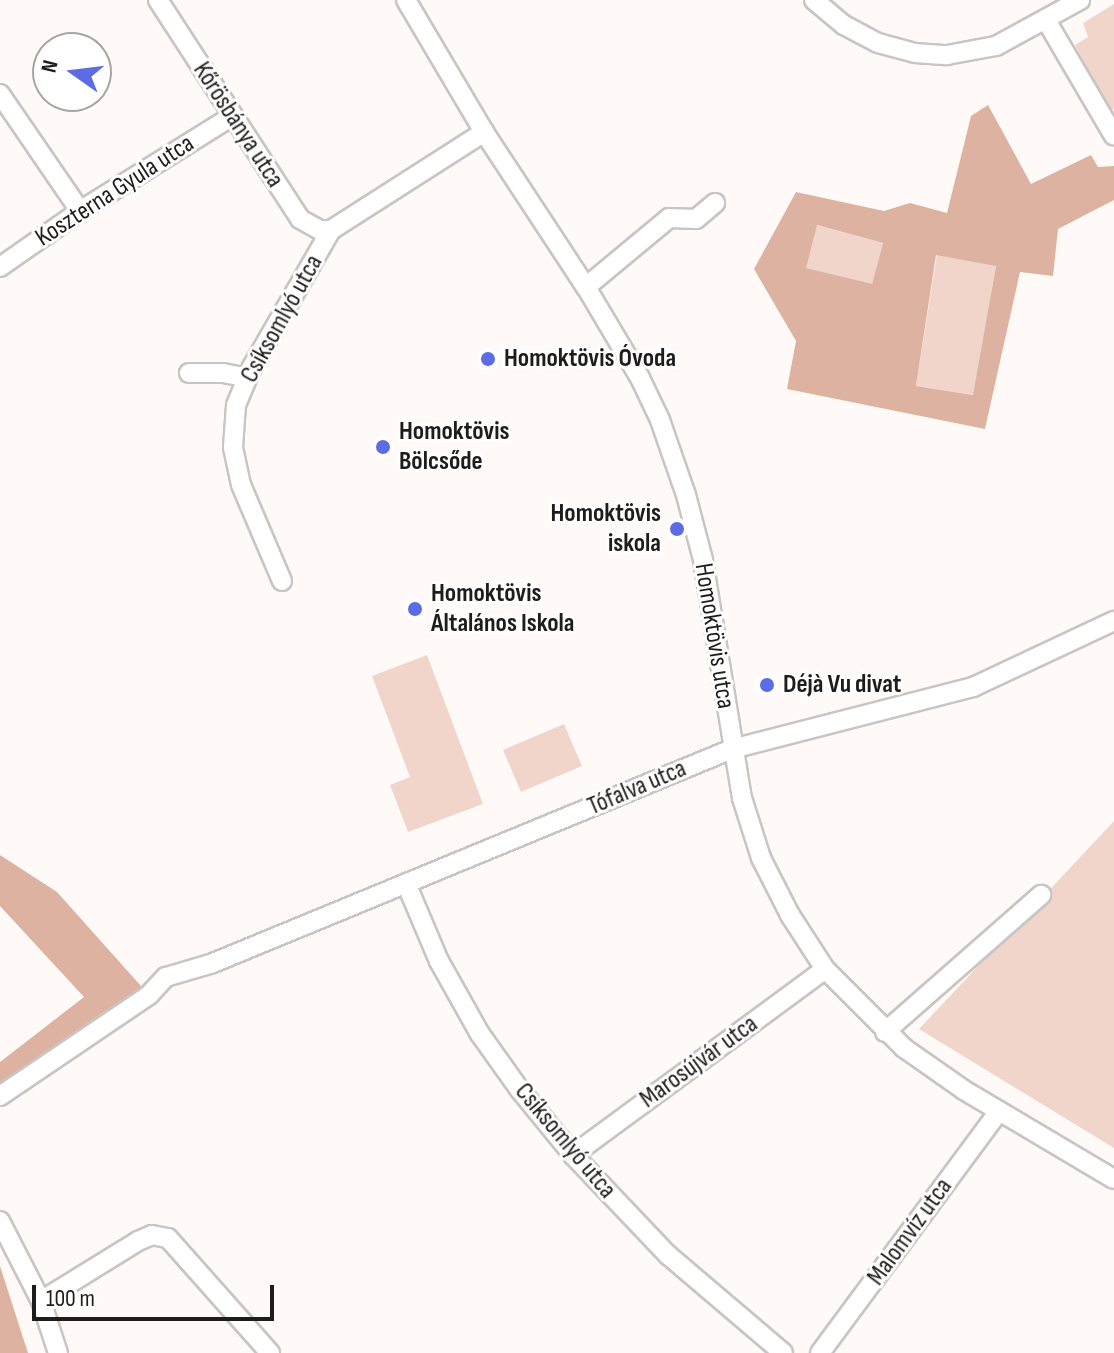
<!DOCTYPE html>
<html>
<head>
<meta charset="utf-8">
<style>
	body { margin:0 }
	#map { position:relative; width:1114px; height:1353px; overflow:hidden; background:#fffaf8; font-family:"Sofia Sans Condensed",sans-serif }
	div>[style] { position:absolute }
	.green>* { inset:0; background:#f1d5ca }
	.forest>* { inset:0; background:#ddb2a1 }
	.roads { filter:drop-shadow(2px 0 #c9c5c3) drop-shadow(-2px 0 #c9c5c3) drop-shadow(0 2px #c9c5c3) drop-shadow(0 -2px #c9c5c3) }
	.street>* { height:18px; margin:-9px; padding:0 9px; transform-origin:9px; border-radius:9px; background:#fff }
	.dots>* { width:22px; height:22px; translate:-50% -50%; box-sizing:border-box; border:4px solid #fff; border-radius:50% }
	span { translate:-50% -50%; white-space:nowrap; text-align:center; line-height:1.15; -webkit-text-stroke:6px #fff; paint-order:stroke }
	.street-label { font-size:26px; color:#1f1d1c }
	.poi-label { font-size:26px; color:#1f1d1c; font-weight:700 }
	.left { translate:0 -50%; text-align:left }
	.right { translate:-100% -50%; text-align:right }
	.north { position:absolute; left:32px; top:32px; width:80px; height:80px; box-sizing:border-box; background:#fff; border:2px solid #a5a5a4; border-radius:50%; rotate:284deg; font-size:22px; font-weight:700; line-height:32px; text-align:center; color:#1f1d1c }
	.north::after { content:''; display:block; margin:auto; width:28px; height:36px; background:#5c6ce4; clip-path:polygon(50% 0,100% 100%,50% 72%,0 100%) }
	.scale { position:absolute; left:32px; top:1285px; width:242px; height:36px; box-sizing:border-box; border:4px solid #1f1d1c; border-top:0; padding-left:10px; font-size:24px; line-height:28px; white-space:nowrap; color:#1f1d1c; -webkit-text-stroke:6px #fff; paint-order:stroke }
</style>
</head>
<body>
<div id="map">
	<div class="green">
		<i style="clip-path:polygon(1114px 4px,1114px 109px,1107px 112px,1075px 45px,1088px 37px,1083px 23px)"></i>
		<i style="clip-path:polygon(816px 225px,883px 243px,872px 285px,805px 268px)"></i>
		<i style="clip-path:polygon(937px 254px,996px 265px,974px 395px,916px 386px)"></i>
		<i style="clip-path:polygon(427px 655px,483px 804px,408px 832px,390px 785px,410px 777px,372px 676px)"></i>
		<i style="clip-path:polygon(564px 724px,582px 766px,521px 792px,503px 750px)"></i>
		<i style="clip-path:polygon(1114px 821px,1114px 1148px,919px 1029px)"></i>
	</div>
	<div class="forest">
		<i style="clip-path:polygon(evenodd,988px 105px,1031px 184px,1091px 155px,1098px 167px,1114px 166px,1114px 200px,1058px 229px,1053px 276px,1020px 272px,985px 429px,787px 389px,796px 341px,754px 269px,796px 192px,884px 211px,910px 203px,947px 213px,971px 116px,988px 105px,817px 225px,883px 243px,872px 284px,806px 268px,817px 225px,988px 105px,936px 255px,996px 266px,973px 395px,916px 386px,936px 255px)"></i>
		<i style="clip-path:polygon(0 855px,57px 892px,149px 995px,0 1085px,0 1062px,84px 997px,0 906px)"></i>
		<i style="clip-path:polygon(0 1266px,28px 1353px,0 1353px)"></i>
	</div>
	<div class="roads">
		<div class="street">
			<i style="left:158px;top:0;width:261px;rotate:57deg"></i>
			<i style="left:300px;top:219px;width:23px;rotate:29deg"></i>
			<i style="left:320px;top:230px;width:11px"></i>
			<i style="left:406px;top:0;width:153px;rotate:59.4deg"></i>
			<i style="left:484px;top:132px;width:186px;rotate:56.7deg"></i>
			<i style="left:586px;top:287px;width:106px;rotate:59.3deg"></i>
			<i style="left:640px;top:378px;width:47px;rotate:64.5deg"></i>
			<i style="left:660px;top:420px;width:79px;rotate:70.9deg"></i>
			<i style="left:686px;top:495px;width:67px;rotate:75.3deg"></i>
			<i style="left:703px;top:560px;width:241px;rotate:80.7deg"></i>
			<i style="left:742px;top:798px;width:63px;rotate:72.4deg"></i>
			<i style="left:761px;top:858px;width:64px;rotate:63deg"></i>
			<i style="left:790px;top:915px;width:64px;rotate:57.1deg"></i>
			<i style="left:825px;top:969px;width:112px;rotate:45deg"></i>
			<i style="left:904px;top:1048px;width:73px;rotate:35deg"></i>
			<i style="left:964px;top:1090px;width:174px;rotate:30.7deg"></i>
			<i style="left:814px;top:0;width:39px;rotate:40deg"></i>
			<i style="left:844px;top:25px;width:38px;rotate:28deg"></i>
			<i style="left:878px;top:43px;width:38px;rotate:15deg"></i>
			<i style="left:915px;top:53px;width:32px;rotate:4deg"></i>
			<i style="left:947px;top:55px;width:50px;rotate:-10.4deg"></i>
			<i style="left:996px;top:46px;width:96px;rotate:-28.7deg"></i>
			<i style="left:1046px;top:20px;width:134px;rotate:59.6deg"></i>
			<i style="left:0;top:94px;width:142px;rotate:55.6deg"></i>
			<i style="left:0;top:267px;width:98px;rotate:-35deg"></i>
			<i style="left:80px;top:211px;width:178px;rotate:-31.9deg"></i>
			<i style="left:586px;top:287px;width:108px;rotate:-39.7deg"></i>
			<i style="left:669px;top:218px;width:27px;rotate:2deg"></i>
			<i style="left:696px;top:219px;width:25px;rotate:-40deg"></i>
			<i style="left:189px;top:373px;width:34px"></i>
			<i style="left:223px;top:373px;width:25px;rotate:11deg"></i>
			<i style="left:282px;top:581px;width:104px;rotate:-113.1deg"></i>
			<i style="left:241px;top:485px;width:39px;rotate:-102deg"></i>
			<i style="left:233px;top:447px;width:42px;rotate:-85.9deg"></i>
			<i style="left:236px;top:405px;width:41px;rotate:-67.2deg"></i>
			<i style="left:252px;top:367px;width:158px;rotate:-60deg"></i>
			<i style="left:331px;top:230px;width:182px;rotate:-32.6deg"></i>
			<i style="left:406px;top:883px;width:85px;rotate:67.1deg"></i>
			<i style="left:439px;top:961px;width:84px;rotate:60.7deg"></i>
			<i style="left:480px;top:1034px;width:69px;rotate:54.5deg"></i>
			<i style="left:520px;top:1090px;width:84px;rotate:50.8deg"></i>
			<i style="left:573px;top:1155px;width:138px;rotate:46.5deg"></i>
			<i style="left:668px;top:1255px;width:151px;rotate:40.4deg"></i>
			<i style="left:885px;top:1032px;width:208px;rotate:-41.3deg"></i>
			<i style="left:0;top:1096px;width:180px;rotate:-34.1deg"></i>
			<i style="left:149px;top:995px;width:25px;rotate:-47deg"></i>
			<i style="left:166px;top:977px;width:49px;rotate:-16.6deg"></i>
			<i style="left:213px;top:963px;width:561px;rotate:-22.41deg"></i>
			<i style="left:732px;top:749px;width:249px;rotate:-14.4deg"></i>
			<i style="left:973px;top:687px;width:156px;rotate:-25.1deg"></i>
			<i style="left:573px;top:1155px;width:313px;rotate:-36.4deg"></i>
			<i style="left:0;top:1221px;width:90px;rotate:62.9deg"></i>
			<i style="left:41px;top:1301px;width:55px;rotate:71.9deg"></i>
			<i style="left:41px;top:1301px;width:114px;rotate:-31.7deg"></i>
			<i style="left:138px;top:1241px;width:15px;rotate:-23deg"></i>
			<i style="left:152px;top:1235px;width:16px;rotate:11deg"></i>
			<i style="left:168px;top:1238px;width:154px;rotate:48.4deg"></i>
			<i style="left:820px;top:1353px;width:301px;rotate:-53.5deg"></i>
		</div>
	</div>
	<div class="dots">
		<i style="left:488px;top:359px;background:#5c6ce4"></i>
		<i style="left:383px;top:447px;background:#5c6ce4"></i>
		<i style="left:677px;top:529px;background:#5c6ce4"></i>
		<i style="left:415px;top:609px;background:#5c6ce4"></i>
		<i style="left:767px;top:685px;background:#5c6ce4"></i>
	</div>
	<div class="street-label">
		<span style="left:238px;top:125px;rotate:57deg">Kőrösbánya utca</span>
		<span style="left:115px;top:191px;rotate:-33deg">Koszterna Gyula utca</span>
		<span style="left:282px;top:319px;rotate:-61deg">Csíksomlyó utca</span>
		<span style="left:714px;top:636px;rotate:81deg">Homoktövis utca</span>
		<span style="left:637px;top:788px;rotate:-23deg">Tófalva utca</span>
		<span style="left:699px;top:1062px;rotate:-36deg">Marosújvár utca</span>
		<span style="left:565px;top:1141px;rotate:50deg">Csíksomlyó utca</span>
		<span style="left:910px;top:1232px;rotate:-54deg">Malomvíz utca</span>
	</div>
	<div class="poi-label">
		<span class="left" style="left:504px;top:359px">Homoktövis Óvoda</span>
		<span class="left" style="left:399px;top:447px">Homoktövis<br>Bölcsőde</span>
		<span class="right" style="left:661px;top:529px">Homoktövis<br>iskola</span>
		<span class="left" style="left:431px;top:609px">Homoktövis<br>Általános Iskola</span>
		<span class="left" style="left:783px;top:685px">Déjà Vu divat</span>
	</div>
	<div class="north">N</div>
	<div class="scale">100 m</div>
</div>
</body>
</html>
